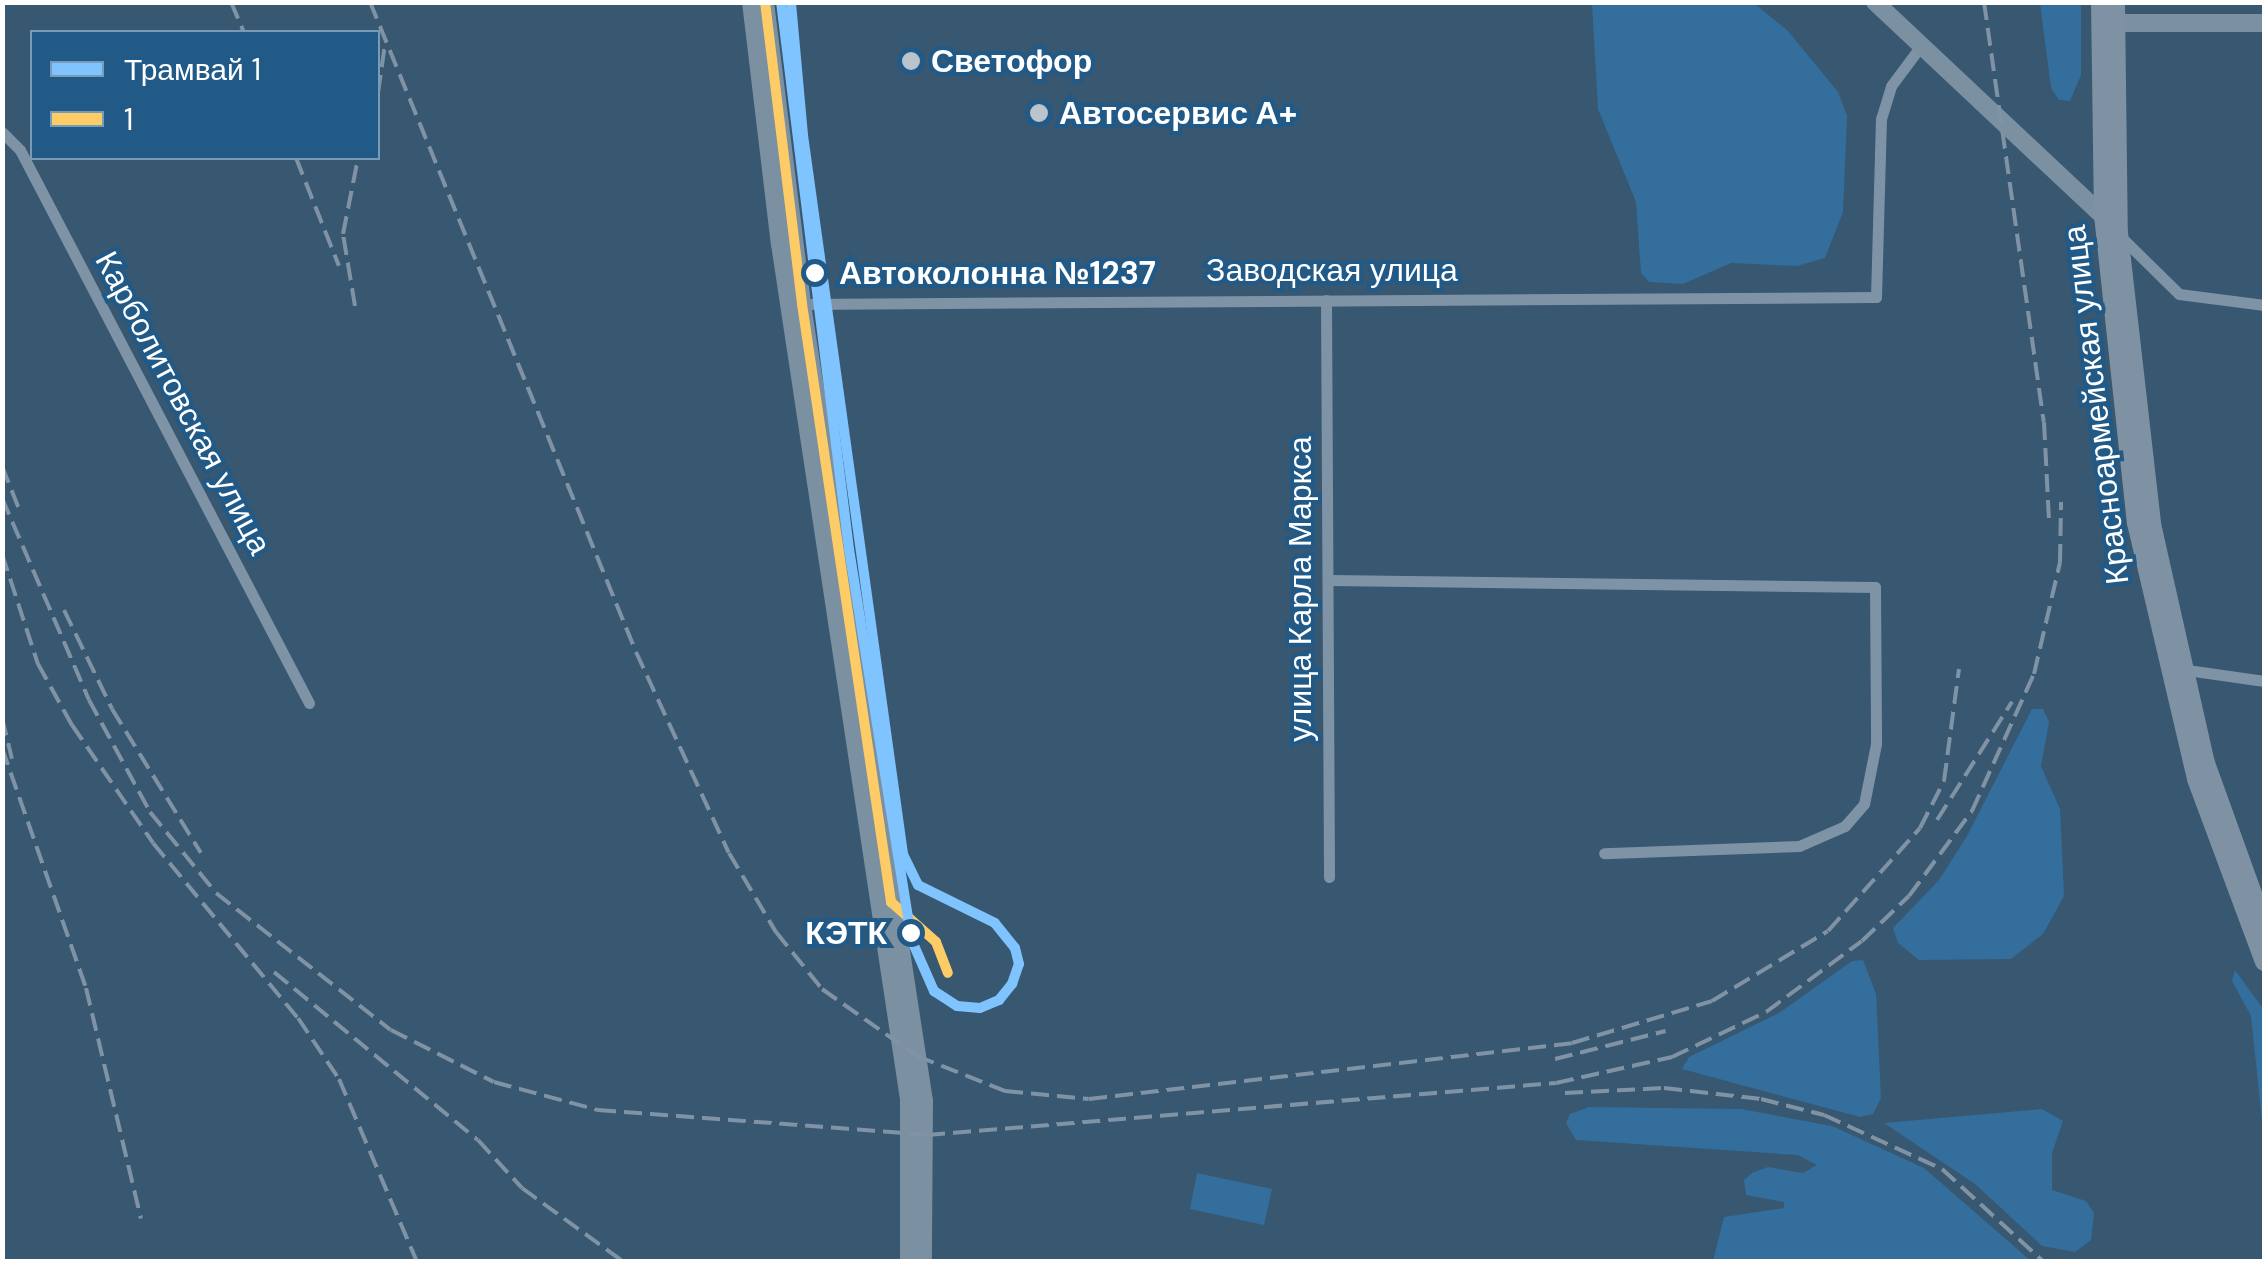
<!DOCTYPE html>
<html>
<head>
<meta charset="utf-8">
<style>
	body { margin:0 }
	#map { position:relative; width:2267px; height:1264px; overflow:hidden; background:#385770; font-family:"DM Sans",sans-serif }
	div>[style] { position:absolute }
	.green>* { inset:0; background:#336e9c }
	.street>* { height:11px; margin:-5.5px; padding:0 5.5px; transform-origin:5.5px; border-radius:5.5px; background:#7f93a6 }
	.secondary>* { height:18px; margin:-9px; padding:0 9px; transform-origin:9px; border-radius:9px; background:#7b90a1 }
	.primary>* { height:18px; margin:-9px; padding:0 9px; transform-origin:9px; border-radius:9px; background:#7e92a3 }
	.tram>* { height:2.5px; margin:-1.25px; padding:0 1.25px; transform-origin:1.25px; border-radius:1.25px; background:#7f93a4 }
	.rail>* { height:4px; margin-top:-2px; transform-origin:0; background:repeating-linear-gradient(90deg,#7f93a4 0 18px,transparent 0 26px) }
	.bus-1>* { height:10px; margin:-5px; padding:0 5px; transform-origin:5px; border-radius:5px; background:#fdcc66 }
	.tram-1>* { height:10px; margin:-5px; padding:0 5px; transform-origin:5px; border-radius:5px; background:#80c4ff }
	.dots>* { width:28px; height:28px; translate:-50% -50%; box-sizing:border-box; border:5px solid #215987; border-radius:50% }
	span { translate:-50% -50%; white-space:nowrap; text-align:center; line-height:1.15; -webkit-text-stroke:8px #215987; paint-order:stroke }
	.poi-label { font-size:32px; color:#fff; font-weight:700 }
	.left { translate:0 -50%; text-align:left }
	.street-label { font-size:32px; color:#fff }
	.stop-label { font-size:32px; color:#fff; font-weight:700 }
	.right { translate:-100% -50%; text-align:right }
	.frame { position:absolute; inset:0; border:5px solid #fff; pointer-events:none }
	.legend { position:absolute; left:30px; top:30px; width:350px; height:130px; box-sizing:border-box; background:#215987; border:2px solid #7a9bb7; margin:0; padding:12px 18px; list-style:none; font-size:30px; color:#fff }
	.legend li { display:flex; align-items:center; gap:20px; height:50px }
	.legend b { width:50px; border:2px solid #7a9bb7 }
</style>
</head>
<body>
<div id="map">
	<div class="green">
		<i style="clip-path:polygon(1592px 3px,1754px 3px,1788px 31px,1838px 92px,1847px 116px,1843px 212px,1825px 258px,1797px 266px,1731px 263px,1683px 284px,1649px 282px,1641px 273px,1636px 202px,1598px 109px)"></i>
		<i style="clip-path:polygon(2040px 3px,2081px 3px,2081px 75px,2070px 101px,2059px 100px,2051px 88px)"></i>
		<i style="clip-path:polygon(2032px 709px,2043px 709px,2049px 722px,2041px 766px,2060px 809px,2064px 896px,2043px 934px,2011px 959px,1919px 960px,1898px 943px,1893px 928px,1939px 880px,1967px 836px)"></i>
		<i style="clip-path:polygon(1863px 960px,1876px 994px,1881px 1098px,1873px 1114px,1860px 1117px,1682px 1069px,1689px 1057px,1779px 1013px,1852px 961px)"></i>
		<i style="clip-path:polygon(2235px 970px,2264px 1010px,2264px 1140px,2251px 1016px,2232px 981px)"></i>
		<i style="clip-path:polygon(1589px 1107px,1741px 1109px,1832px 1126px,1924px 1168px,2031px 1261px,1713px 1261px,1724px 1217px,1784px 1208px,1784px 1202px,1746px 1195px,1744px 1180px,1752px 1173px,1768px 1167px,1803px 1173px,1817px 1165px,1798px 1155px,1576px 1140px,1566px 1123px,1570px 1114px)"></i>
		<i style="clip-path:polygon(2042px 1109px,2063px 1121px,2052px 1153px,2052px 1190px,2086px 1201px,2094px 1213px,2091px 1240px,2075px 1252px,2042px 1246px,1975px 1184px,1884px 1123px)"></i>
		<i style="clip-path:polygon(1197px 1173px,1272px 1189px,1264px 1225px,1190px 1209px)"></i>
	</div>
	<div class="street">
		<i style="left:2px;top:132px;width:25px;rotate:45deg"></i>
		<i style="left:20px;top:150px;width:624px;rotate:62.41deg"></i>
		<i style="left:2121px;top:237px;width:81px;rotate:44.5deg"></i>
		<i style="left:2179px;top:294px;width:86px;rotate:7.4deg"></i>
		<i style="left:1326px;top:300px;width:577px;rotate:89.7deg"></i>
		<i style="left:802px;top:304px;width:1074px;rotate:-0.37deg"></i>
		<i style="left:1876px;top:297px;width:178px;rotate:-88.4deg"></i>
		<i style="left:1881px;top:119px;width:34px;rotate:-73deg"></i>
		<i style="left:1891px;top:86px;width:49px;rotate:-53.4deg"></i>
		<i style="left:1329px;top:580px;width:546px;rotate:0.73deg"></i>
		<i style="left:1875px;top:587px;width:157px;rotate:89.6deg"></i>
		<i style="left:1876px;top:744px;width:61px;rotate:101.3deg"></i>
		<i style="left:1864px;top:804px;width:29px;rotate:131deg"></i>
		<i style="left:1845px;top:826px;width:50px;rotate:156.5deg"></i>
		<i style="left:1799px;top:846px;width:195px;rotate:177.9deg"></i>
		<i style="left:2180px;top:669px;width:85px;rotate:8.1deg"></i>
	</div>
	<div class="secondary">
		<i style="left:751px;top:2px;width:244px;rotate:83.2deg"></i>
		<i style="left:780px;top:244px;width:865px;rotate:81.42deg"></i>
		<i style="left:909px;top:1099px;width:163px;rotate:90deg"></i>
		<i style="left:765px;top:2px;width:304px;rotate:83deg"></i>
		<i style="left:802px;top:304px;width:806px;rotate:81.3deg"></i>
		<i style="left:924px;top:1101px;width:161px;rotate:90.4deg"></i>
		<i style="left:1875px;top:2px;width:320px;rotate:43.2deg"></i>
		<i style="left:2105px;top:23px;width:159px"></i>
	</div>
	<div class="primary">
		<i style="left:2100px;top:2px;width:213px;rotate:89.2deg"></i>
		<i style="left:2103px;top:215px;width:310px;rotate:83.9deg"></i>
		<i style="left:2136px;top:523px;width:263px;rotate:76.8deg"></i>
		<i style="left:2196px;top:779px;width:195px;rotate:69.6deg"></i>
		<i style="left:2116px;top:2px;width:231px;rotate:89.3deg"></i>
		<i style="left:2119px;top:233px;width:293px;rotate:83.5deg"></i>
		<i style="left:2152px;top:524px;width:245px;rotate:77.3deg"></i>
		<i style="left:2206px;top:763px;width:171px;rotate:70.2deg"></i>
	</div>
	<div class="tram">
		<i style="left:884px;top:784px;width:36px;rotate:-88deg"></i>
	</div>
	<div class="rail">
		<i style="left:231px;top:2px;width:33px;rotate:67deg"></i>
		<i style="left:370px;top:2px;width:702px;rotate:67.74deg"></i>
		<i style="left:636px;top:652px;width:221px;rotate:65.2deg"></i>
		<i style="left:729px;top:853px;width:92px;rotate:59.3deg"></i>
		<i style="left:776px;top:932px;width:73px;rotate:51.1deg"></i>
		<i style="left:822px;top:989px;width:116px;rotate:35.2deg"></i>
		<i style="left:917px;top:1056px;width:95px;rotate:21.7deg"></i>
		<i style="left:1005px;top:1091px;width:84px;rotate:5.4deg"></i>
		<i style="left:1089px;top:1099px;width:486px;rotate:-6.6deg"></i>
		<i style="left:1572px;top:1043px;width:146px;rotate:-16.7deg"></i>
		<i style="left:1712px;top:1001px;width:135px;rotate:-31.1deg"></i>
		<i style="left:1828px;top:931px;width:138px;rotate:-48.2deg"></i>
		<i style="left:1920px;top:828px;width:53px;rotate:-62.9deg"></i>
		<i style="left:1944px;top:781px;width:113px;rotate:-82.4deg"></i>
		<i style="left:1984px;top:2px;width:424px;rotate:81.9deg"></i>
		<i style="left:2044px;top:422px;width:99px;rotate:87.1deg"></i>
		<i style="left:378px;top:93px;width:49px;rotate:-81.9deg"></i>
		<i style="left:296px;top:158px;width:116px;rotate:68.3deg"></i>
		<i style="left:355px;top:306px;width:73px;rotate:-99.5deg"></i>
		<i style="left:343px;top:234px;width:77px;rotate:-78.8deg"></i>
		<i style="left:2px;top:466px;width:46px;rotate:68.4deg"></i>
		<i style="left:2px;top:498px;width:220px;rotate:66.7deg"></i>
		<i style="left:89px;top:700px;width:128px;rotate:61.4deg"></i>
		<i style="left:150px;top:812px;width:104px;rotate:50.8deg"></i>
		<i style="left:216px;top:893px;width:222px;rotate:38.1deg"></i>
		<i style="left:391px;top:1030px;width:115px;rotate:26.8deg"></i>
		<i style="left:494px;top:1082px;width:108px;rotate:15.1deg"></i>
		<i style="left:598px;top:1110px;width:330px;rotate:4.3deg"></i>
		<i style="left:927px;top:1135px;width:631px;rotate:-4.73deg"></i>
		<i style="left:1556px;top:1083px;width:119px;rotate:-12.6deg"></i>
		<i style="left:1672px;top:1057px;width:104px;rotate:-25.6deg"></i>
		<i style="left:1766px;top:1012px;width:119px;rotate:-36.5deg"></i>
		<i style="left:1862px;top:941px;width:65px;rotate:-43.8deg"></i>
		<i style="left:1909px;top:896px;width:106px;rotate:-53.5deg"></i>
		<i style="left:1972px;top:811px;width:150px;rotate:-65.7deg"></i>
		<i style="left:2034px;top:674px;width:115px;rotate:-76.9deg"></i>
		<i style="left:2060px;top:562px;width:60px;rotate:-89deg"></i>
		<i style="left:2px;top:554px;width:116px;rotate:71.9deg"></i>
		<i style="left:38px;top:664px;width:70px;rotate:60.9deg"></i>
		<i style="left:72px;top:725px;width:143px;rotate:55.5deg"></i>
		<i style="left:153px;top:843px;width:227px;rotate:50.4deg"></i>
		<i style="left:298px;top:1018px;width:73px;rotate:56.1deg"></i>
		<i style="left:339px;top:1079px;width:199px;rotate:66.9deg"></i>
		<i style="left:64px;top:610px;width:110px;rotate:64.1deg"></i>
		<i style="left:112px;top:709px;width:169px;rotate:58.3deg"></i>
		<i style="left:2px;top:718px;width:42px;rotate:76.3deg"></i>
		<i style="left:2px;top:748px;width:254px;rotate:70.7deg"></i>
		<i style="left:86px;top:988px;width:237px;rotate:76.6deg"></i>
		<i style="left:1937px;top:820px;width:140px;rotate:-57.6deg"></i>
		<i style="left:274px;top:972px;width:264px;rotate:39.5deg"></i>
		<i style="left:478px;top:1140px;width:65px;rotate:47.5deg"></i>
		<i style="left:522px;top:1188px;width:126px;rotate:36deg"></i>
		<i style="left:1555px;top:1059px;width:114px;rotate:-14.2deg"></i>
		<i style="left:1565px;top:1093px;width:99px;rotate:-2.9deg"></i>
		<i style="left:1664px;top:1088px;width:98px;rotate:6.5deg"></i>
		<i style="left:1761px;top:1099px;width:65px;rotate:14.3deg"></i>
		<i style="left:1824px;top:1115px;width:130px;rotate:24.6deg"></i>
		<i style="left:1942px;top:1169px;width:138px;rotate:42.4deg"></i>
	</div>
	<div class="bus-1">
		<i style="left:765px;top:2px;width:304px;rotate:83deg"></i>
		<i style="left:802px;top:304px;width:605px;rotate:81.53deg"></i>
		<i style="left:891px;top:902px;width:60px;rotate:41.6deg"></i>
		<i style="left:936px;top:942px;width:33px;rotate:69deg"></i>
	</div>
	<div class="tram-1">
		<i style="left:781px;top:2px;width:551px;rotate:82.91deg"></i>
		<i style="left:849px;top:549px;width:397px;rotate:80.9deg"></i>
		<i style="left:912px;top:941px;width:55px;rotate:66.3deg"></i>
		<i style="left:934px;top:991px;width:27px;rotate:33deg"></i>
		<i style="left:957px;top:1006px;width:23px;rotate:5deg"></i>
		<i style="left:980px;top:1008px;width:21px;rotate:-23deg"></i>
		<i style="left:999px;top:1000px;width:21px;rotate:-51deg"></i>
		<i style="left:1012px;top:984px;width:21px;rotate:-71deg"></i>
		<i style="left:1019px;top:964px;width:16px;rotate:-104deg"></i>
		<i style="left:1015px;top:948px;width:32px;rotate:-129deg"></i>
		<i style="left:995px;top:923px;width:86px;rotate:-153.7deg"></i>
		<i style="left:918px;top:885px;width:34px;rotate:-116deg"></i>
		<i style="left:903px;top:854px;width:726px;rotate:-97.92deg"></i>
		<i style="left:803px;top:135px;width:134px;rotate:-95.2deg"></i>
	</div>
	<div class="dots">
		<i style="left:911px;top:61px;background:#b9c4cd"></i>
		<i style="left:1039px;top:113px;background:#b9c4cd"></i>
		<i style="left:815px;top:273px;background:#fff"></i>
		<i style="left:911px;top:933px;background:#fff"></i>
	</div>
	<div class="poi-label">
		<span class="left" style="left:931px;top:61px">Светофор</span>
		<span class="left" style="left:1059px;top:113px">Автосервис А+</span>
	</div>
	<div class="street-label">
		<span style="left:1332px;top:270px">Заводская улица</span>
		<span style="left:183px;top:403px;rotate:62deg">Карболитовская улица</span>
		<span style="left:2096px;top:405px;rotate:-97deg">Красноармейская улица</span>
		<span style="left:1300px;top:589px;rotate:-90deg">улица Карла Маркса</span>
	</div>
	<div class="stop-label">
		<span class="left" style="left:839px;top:273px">Автоколонна №1237</span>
		<span class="right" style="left:887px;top:933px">КЭТК</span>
	</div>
	<div class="frame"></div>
	<ul class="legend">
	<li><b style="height:12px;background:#80c4ff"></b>Трамвай 1</li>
	<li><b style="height:12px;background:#fdcc66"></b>1</li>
	</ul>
</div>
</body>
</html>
